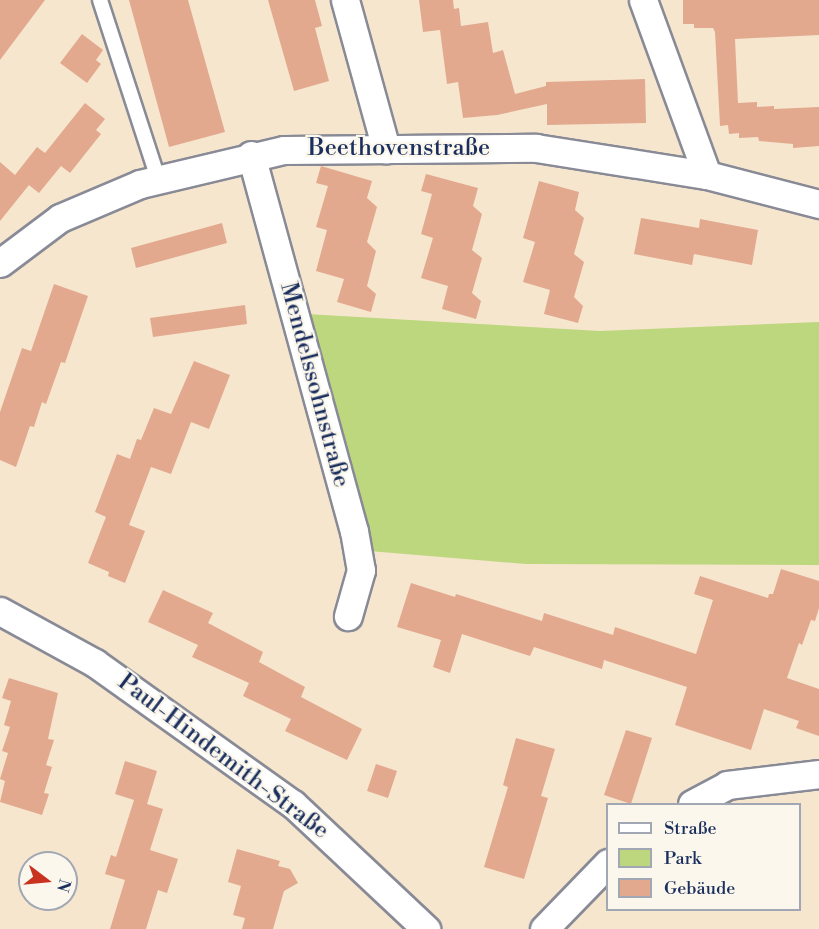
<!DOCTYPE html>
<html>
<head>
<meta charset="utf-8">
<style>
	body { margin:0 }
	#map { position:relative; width:819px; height:929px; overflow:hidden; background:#f6e6ce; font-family:"Libre Bodoni",serif }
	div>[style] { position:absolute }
	.green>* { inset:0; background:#bcd77d }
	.building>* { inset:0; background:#e2a98f }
	.roads { filter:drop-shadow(2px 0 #888a96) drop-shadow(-2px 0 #888a96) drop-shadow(0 2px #888a96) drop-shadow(0 -2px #888a96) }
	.service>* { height:14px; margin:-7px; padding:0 7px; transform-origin:7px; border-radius:7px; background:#fff }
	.minor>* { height:27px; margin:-13.5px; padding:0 13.5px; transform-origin:13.5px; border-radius:13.5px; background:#fff }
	span { translate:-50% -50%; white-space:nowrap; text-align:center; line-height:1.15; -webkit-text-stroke:4.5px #fbf7ec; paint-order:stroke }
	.street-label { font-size:24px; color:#1b2f5e }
	.legend { position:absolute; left:606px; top:803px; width:195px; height:108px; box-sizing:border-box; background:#fbf7ec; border:2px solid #a1a7b3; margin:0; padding:8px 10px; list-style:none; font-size:18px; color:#1b2f5e }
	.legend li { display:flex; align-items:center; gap:12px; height:30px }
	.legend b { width:30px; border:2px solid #a1a7b3 }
	.north { position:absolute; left:18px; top:851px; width:60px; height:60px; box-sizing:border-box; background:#fbf7ec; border:2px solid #a1a7b3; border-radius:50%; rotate:106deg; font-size:16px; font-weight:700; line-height:24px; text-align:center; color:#1b2f5e }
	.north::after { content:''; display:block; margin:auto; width:21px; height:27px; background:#c8321e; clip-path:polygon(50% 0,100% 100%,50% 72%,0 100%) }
</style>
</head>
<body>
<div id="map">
	<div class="green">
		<i style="clip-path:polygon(306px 314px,600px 331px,819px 322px,819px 565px,526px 564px,369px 551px)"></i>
	</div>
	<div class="building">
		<i style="clip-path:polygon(0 0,45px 0,0 60px)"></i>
		<i style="clip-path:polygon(129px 0,188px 0,225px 132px,169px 147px)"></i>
		<i style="clip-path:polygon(268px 0,315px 0,322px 26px,315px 28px,329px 81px,294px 91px)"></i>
		<i style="clip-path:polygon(419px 0,453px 0,454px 9px,459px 8px,461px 26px,488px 22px,493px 53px,503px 50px,515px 94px,546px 86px,546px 82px,645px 79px,646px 123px,547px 125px,547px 104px,497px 115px,463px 118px,458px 82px,447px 84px,440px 30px,423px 32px)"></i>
		<i style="clip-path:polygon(683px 0,819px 0,819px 35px,735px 39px,738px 103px,757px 102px,757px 107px,774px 106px,774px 109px,819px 107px,819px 146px,793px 148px,793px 144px,759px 141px,758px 137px,739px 138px,739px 133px,729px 134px,728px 125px,720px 126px,715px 32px,713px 28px,694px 28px,694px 24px,683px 24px)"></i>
		<i style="clip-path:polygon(82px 34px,103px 50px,96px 60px,101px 64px,87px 83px,60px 63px)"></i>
		<i style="clip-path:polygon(85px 103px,105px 119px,96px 130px,101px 134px,70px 173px,61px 166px,39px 193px,16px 175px,29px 185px,0 221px,0 162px,15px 175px,37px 147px,45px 153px)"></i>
		<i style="clip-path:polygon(321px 166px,372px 181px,367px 198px,377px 207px,367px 242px,376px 251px,367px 286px,376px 294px,371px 312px,337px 302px,344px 279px,316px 271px,327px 230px,316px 227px,328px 186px,316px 183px)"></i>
		<i style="clip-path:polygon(426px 174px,478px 188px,473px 206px,482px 214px,472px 250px,482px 258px,472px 293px,481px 301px,476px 319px,442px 309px,448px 286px,421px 278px,433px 238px,421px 234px,432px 194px,421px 191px)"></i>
		<i style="clip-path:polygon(539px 181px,579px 192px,575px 210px,584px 218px,574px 254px,584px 262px,574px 297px,583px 306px,578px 323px,544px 314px,550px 290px,523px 282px,535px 242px,523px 238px)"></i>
		<i style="clip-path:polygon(641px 218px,699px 228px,700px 219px,758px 230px,752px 265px,694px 254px,692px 265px,634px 254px)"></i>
		<i style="clip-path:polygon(222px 223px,227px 243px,136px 268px,131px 248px)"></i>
		<i style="clip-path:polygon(54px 284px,88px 296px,65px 363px,61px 362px,46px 404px,42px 402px,34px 427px,30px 426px,16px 467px,0 460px,0 412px,22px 348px,31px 351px)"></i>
		<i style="clip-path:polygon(245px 305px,247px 324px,153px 337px,150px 318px)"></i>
		<i style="clip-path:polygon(194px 361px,230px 375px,209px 429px,191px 422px,171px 474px,151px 467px,129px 525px,145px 531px,125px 583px,108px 576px,109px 572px,88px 563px,106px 517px,95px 512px,117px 454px,130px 459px,137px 439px,141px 440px,154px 408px,171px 414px)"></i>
		<i style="clip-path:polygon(781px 569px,819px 581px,819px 608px,815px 621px,811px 620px,802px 645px,799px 643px,787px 678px,819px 689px,819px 736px,796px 728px,799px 721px,764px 709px,751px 750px,675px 725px,687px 687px,604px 660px,602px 669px,534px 647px,530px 656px,462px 634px,450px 673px,433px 667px,441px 640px,397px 627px,411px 583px,455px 597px,456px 594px,542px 621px,544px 613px,613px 635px,615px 627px,696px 654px,713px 600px,694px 594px,700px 576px,768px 598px,769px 594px,773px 594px)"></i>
		<i style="clip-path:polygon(163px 590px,213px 613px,208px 623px,263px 652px,259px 662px,305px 687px,301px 697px,362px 729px,347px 760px,285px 731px,291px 719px,243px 696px,249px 683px,192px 657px,198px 645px,148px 622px)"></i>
		<i style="clip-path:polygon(9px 678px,58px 693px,48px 739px,54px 740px,46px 765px,52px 767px,44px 793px,49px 794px,42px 815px,0 802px,5px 781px,0 779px,8px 753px,2px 751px,10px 727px,4px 725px,11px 701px,2px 698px)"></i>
		<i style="clip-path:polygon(626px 730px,652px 738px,631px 804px,604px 795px)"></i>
		<i style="clip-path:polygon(516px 738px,555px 749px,541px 796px,548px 798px,524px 879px,484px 867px,508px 787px,503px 785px)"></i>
		<i style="clip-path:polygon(125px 761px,157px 771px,147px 804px,163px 809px,150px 850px,178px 859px,167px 893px,158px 890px,146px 929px,110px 929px,125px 880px,105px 874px,111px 855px,116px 857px,134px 800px,115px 794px)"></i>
		<i style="clip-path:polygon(376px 764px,397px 771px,388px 798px,367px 791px)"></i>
		<i style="clip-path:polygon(237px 849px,280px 861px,278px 866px,290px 869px,298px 883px,284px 891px,273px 929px,242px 929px,245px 918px,233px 915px,241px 886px,228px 882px)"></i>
	</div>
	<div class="roads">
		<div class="service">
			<i style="left:100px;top:0;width:187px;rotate:72deg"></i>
		</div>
		<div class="minor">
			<i style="left:345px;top:0;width:155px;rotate:74.6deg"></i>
			<i style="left:643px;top:0;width:186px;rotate:69.9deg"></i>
			<i style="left:251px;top:155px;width:390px;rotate:74.7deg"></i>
			<i style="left:354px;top:531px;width:40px;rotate:80deg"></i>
			<i style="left:361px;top:570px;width:48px;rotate:105.8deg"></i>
			<i style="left:0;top:263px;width:75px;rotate:-36.9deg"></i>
			<i style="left:60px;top:218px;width:87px;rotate:-23deg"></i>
			<i style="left:140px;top:184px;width:148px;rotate:-13.3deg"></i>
			<i style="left:284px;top:150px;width:252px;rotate:-0.5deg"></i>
			<i style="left:536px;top:148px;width:173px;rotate:9deg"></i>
			<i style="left:707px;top:175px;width:116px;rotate:14.5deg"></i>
			<i style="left:0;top:611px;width:108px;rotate:28.7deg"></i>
			<i style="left:95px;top:663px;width:243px;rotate:35.5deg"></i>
			<i style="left:293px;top:804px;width:183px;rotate:43.2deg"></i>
			<i style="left:692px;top:804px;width:40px;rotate:-28deg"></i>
			<i style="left:727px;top:785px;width:93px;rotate:-6.8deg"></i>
			<i style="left:544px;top:929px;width:92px;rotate:-45.9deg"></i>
		</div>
	</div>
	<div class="street-label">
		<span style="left:399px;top:149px">Beethovenstraße</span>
		<span style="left:314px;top:385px;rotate:75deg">Mendelssohnstraße</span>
		<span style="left:223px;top:757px;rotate:37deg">Paul-Hindemith-Straße</span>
	</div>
	<ul class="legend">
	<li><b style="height:8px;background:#fff"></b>Straße</li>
	<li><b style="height:16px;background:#bcd77d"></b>Park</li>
	<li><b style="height:16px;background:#e2a98f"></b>Gebäude</li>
	</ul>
	<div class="north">N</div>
</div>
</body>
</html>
